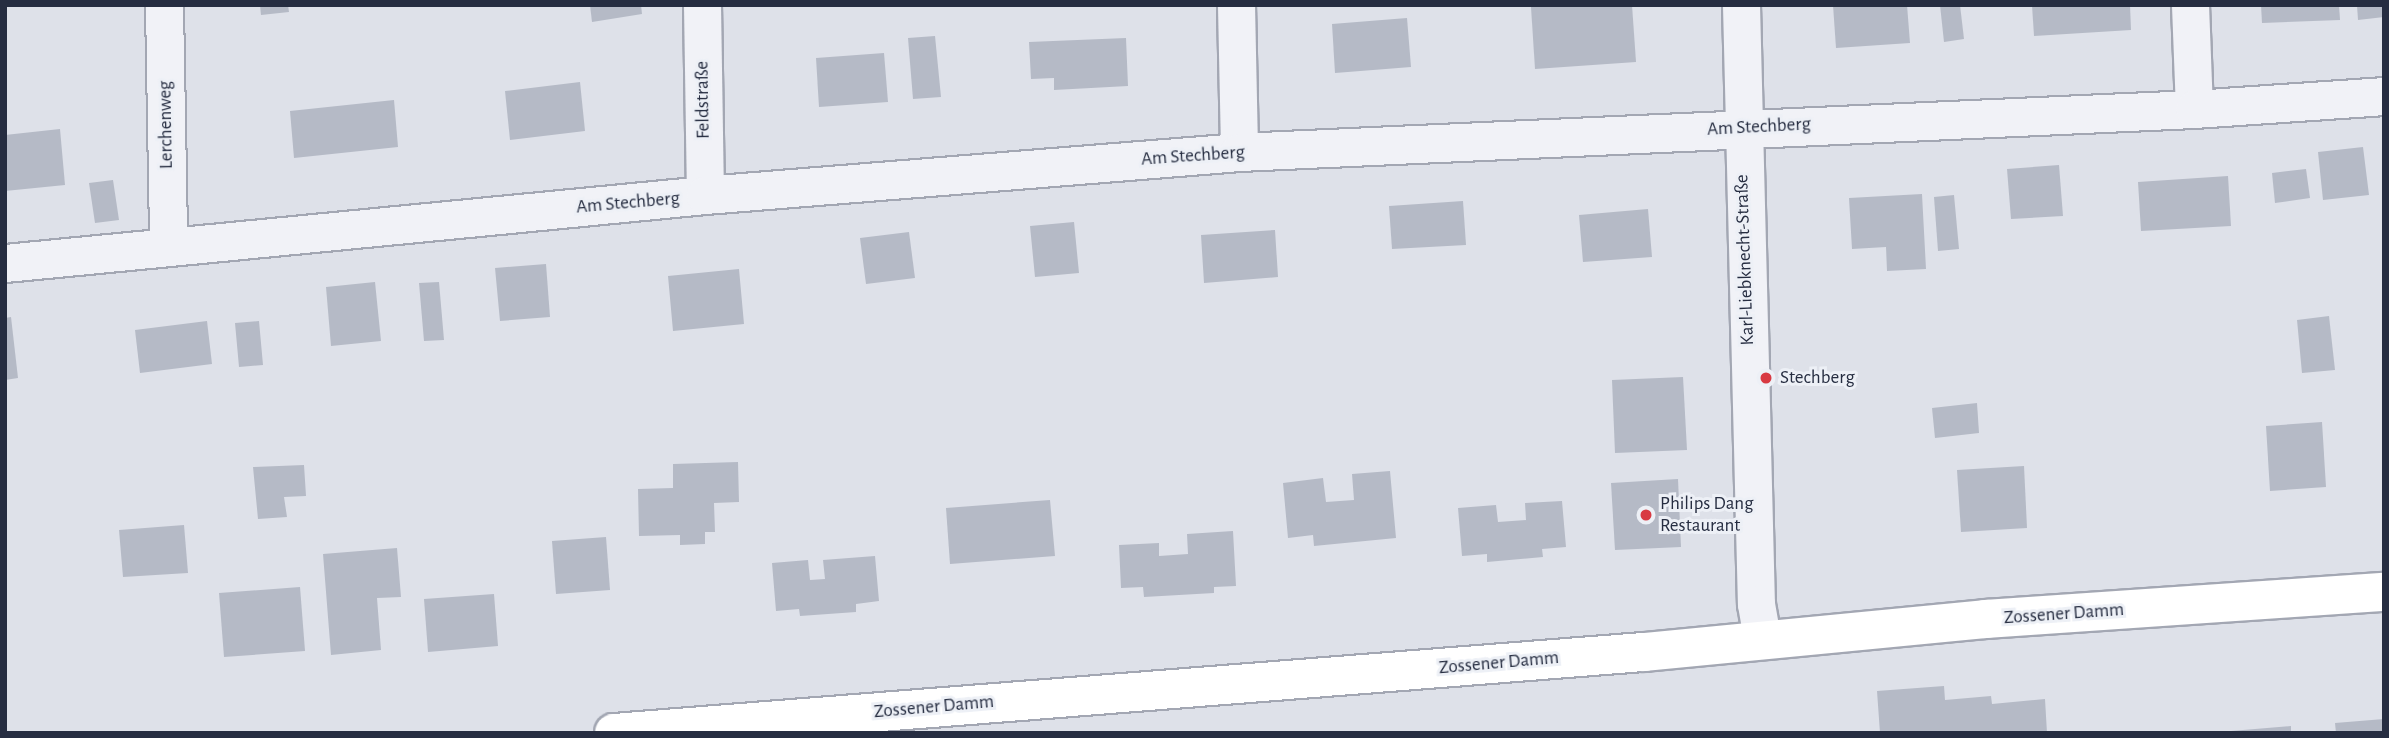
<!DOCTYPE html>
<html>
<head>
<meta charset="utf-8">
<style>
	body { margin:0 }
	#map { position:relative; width:2389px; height:738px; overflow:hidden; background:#dee1e9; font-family:"Alegreya Sans",sans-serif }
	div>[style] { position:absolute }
	.building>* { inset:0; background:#b5bac6 }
	.roads { filter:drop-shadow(2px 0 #a3a7b3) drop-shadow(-2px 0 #a3a7b3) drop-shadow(0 2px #a3a7b3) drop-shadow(0 -2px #a3a7b3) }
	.minor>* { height:37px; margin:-18.5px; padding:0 18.5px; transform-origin:18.5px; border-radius:18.5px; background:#f1f2f7 }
	.secondary>* { height:38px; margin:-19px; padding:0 19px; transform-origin:19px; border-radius:19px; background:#fff }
	.dots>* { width:19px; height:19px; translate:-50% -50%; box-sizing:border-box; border:4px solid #edf0f6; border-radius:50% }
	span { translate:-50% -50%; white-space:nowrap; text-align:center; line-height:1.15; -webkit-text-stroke:6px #edf0f6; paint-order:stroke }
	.street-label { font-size:19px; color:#262d41 }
	.poi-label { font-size:19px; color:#262d41 }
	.left { translate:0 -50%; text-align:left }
	.frame { position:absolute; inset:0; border:7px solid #262d41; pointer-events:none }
</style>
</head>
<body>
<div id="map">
	<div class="building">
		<i style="clip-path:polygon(260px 5px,288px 5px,289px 12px,261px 15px)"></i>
		<i style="clip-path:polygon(590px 5px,641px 5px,642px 14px,592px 22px)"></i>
		<i style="clip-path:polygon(1632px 5px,1636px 62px,1535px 69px,1531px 7px)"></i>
		<i style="clip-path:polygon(1833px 5px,1907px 5px,1910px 43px,1836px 48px)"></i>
		<i style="clip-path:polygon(1940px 5px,1960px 5px,1964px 39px,1944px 42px)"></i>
		<i style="clip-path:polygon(2032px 5px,2130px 5px,2131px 30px,2034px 36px)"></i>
		<i style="clip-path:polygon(2261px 5px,2339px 5px,2340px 20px,2262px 23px)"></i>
		<i style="clip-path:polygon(2357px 5px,2384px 5px,2384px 17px,2358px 20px)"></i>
		<i style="clip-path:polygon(1407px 18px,1411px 67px,1335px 73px,1332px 24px)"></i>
		<i style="clip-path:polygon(935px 36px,941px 97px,913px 99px,908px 38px)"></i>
		<i style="clip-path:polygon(1126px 38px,1128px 86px,1054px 90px,1054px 78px,1031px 79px,1029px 42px)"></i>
		<i style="clip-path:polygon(884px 53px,888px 102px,819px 107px,816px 58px)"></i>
		<i style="clip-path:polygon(580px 82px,585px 131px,510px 140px,505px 91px)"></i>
		<i style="clip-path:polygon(394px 100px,398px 147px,294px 158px,290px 111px)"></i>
		<i style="clip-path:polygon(60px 129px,65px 185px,5px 191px,5px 135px)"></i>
		<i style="clip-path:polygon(2363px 147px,2369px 195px,2323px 200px,2318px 152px)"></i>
		<i style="clip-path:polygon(2059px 165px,2063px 216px,2011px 219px,2007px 169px)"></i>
		<i style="clip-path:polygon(2306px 169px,2310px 198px,2275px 203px,2272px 173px)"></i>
		<i style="clip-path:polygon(2228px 176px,2231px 226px,2141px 231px,2138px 182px)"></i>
		<i style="clip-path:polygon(113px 180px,119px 220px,95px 223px,89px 183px)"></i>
		<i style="clip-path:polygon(1922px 194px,1926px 269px,1887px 271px,1886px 247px,1852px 249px,1849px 198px)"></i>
		<i style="clip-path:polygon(1954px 195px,1959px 249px,1938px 251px,1934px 197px)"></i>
		<i style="clip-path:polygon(1463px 201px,1466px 245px,1392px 249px,1389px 206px)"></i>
		<i style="clip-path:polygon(1648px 209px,1652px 257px,1583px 262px,1579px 215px)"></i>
		<i style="clip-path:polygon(1074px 222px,1079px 273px,1035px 277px,1030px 226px)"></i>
		<i style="clip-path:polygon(1275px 230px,1278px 277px,1204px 283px,1201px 235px)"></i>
		<i style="clip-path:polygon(909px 232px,915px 278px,866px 284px,860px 238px)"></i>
		<i style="clip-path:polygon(546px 264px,550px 317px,500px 321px,495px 268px)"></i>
		<i style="clip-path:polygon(739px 269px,744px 324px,673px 331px,668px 276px)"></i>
		<i style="clip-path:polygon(375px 282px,381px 341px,331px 346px,326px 287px)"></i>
		<i style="clip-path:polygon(439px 282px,444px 340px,424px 341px,419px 283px)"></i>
		<i style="clip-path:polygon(2329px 316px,2335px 370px,2302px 373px,2297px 320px)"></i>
		<i style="clip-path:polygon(11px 317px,18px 378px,5px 380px,5px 318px)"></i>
		<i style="clip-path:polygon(207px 321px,212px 364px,140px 373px,135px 330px)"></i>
		<i style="clip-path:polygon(259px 321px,263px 365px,239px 367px,235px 323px)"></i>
		<i style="clip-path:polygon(1683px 377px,1687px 450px,1615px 453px,1612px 380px)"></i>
		<i style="clip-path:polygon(1977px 403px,1979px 433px,1935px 438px,1932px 408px)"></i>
		<i style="clip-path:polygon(2322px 422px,2326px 487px,2270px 491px,2266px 426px)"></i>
		<i style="clip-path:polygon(738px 462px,739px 502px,714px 503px,715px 532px,705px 532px,705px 544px,680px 545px,680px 535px,639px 536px,638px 489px,673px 488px,673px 464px)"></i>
		<i style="clip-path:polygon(304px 465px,306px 496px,284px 497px,287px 517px,258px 519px,253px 467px)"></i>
		<i style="clip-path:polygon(2024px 466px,2027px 528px,1961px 532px,1957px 470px)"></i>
		<i style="clip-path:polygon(1390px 471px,1396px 538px,1314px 546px,1313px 535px,1288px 538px,1283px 483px,1323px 478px,1326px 502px,1354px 500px,1352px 474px)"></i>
		<i style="clip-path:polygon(1678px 479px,1681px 547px,1615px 550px,1611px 483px)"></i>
		<i style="clip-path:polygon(1050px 500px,1055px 556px,950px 564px,946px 508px)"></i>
		<i style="clip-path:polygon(1562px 501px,1566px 547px,1542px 549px,1543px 557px,1487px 562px,1487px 554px,1462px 556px,1458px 508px,1496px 505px,1498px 522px,1526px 520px,1525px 503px)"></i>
		<i style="clip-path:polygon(184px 525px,188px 573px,123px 577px,119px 530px)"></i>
		<i style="clip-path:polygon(1233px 531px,1236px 586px,1214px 587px,1214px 593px,1144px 597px,1143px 587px,1121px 588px,1119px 545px,1159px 543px,1159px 556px,1188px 554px,1187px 534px)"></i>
		<i style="clip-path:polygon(606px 537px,610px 590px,556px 594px,552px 541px)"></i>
		<i style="clip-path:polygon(397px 548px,401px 597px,377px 598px,381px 650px,331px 655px,323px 554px)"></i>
		<i style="clip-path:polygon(875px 556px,879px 601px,856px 604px,856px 612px,800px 616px,799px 609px,776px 611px,772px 563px,808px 560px,810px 580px,825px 579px,823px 560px)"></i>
		<i style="clip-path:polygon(300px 587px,305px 651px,224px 657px,219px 593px)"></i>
		<i style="clip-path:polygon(494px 594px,498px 646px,428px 652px,424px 599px)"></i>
		<i style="clip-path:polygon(1944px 686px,1945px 700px,1991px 696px,1992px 704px,2045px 699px,2047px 733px,1880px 733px,1877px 691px)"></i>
		<i style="clip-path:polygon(2384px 719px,2384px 733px,2336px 733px,2335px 723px)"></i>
		<i style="clip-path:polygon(2291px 726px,2291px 733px,2231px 733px,2231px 731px)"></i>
	</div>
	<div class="roads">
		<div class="minor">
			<i style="left:164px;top:5px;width:240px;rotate:89deg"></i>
			<i style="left:702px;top:5px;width:190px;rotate:89.1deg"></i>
			<i style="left:1236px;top:5px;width:147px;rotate:88.8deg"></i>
			<i style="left:1741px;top:5px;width:599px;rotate:88.57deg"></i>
			<i style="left:1756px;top:604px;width:36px;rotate:80deg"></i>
			<i style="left:2190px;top:5px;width:104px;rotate:87.8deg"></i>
			<i style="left:5px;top:263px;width:703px;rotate:-5.55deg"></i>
			<i style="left:705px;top:195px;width:536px;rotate:-4.6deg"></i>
			<i style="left:1239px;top:152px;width:956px;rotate:-2.58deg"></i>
			<i style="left:2194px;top:109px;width:190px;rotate:-3.9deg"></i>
		</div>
		<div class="secondary">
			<i style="left:614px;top:733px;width:1033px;rotate:-4.5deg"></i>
			<i style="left:1644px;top:652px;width:344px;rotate:-5.5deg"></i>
			<i style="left:1986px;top:619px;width:399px;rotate:-3.9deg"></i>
		</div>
	</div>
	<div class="dots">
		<i style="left:1766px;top:378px;background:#d83942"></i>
		<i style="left:1646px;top:515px;background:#d83942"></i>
	</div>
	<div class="street-label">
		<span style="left:703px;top:100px;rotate:-91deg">Feldstraße</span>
		<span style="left:166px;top:125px;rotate:-91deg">Lerchenweg</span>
		<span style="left:1759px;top:127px;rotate:-3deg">Am Stechberg</span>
		<span style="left:1193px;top:156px;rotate:-4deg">Am Stechberg</span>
		<span style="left:628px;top:203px;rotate:-5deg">Am Stechberg</span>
		<span style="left:1745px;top:260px;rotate:-92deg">Karl-Liebknecht-Straße</span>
		<span style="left:2064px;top:614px;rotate:-4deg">Zossener Damm</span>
		<span style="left:1499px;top:663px;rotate:-5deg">Zossener Damm</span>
		<span style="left:934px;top:707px;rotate:-5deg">Zossener Damm</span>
	</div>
	<div class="poi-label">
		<span class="left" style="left:1780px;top:378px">Stechberg</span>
		<span class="left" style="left:1660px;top:515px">Philips Dang<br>Restaurant</span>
	</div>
	<div class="frame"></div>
</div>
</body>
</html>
